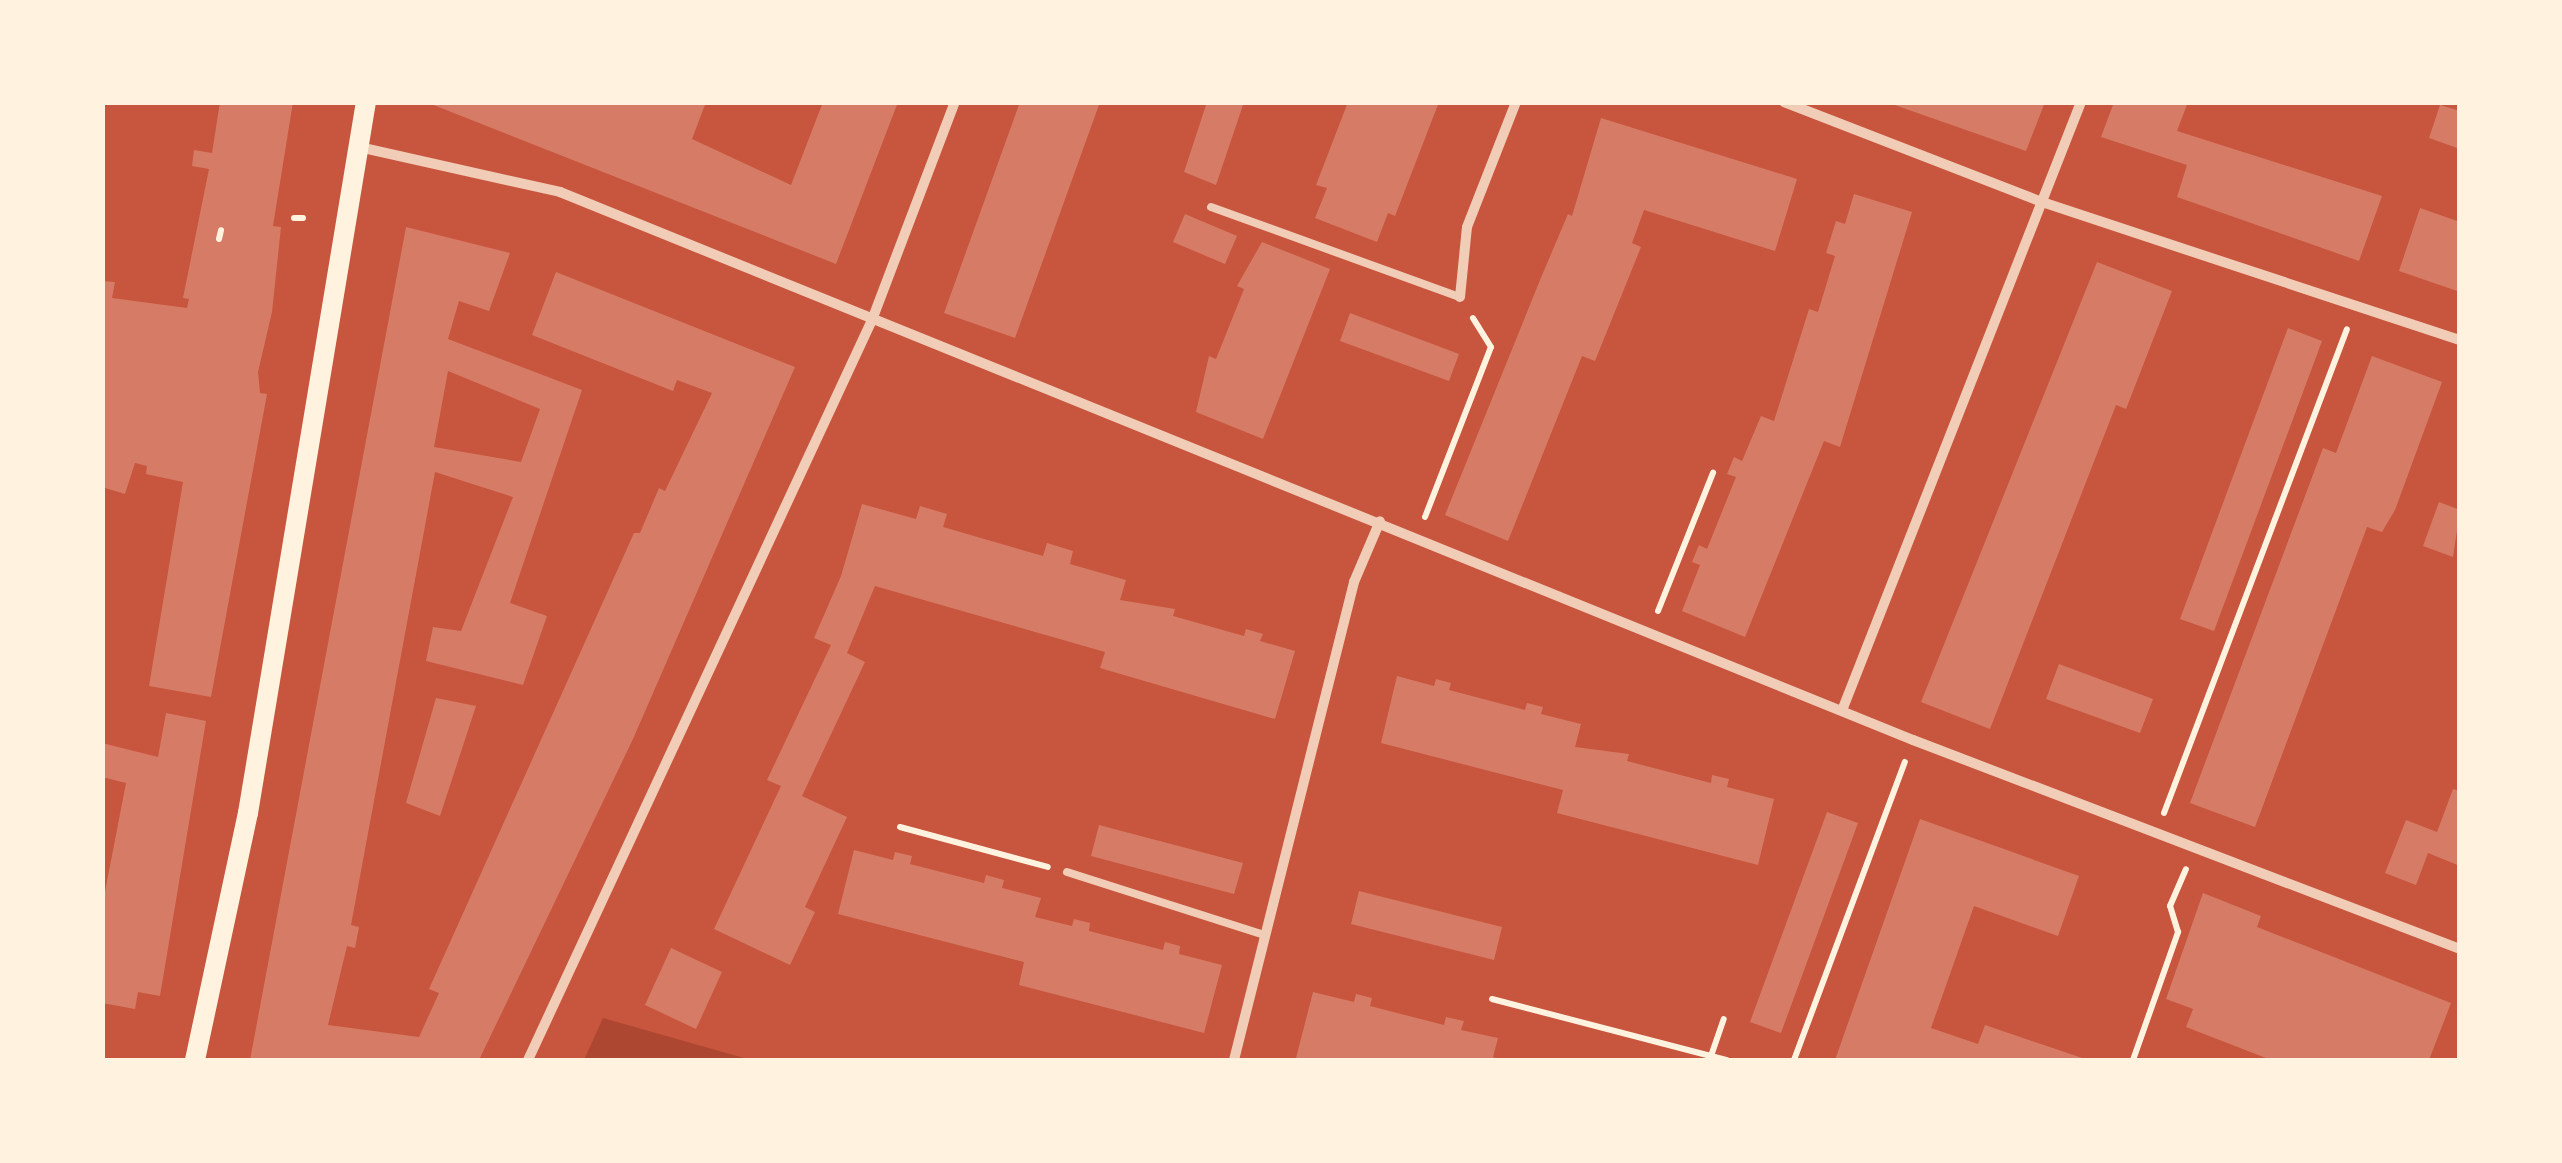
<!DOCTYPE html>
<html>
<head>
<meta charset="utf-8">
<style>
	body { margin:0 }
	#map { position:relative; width:2562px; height:1163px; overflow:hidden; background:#c8553d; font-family:"Fira Sans",sans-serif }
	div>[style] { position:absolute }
	.green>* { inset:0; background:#ae4732 }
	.building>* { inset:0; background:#d67c66 }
	.path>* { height:6px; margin:-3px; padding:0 3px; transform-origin:3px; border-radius:3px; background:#fff3e0 }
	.service>* { height:8px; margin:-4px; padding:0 4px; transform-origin:4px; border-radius:4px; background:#f1ccb7 }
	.minor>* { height:10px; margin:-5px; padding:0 5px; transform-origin:5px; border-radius:5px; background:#f1ccb7 }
	.secondary>* { height:20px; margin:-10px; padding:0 10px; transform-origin:10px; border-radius:10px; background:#fff3e0 }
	span { translate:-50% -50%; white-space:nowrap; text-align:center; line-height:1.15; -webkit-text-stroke:8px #fff3e0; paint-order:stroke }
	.frame { position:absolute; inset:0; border:105px solid #fff3e0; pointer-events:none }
</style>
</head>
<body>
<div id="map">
	<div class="green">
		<i style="clip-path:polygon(603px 1018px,751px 1060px,584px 1060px)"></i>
	</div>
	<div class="building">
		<i style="clip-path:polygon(220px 102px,293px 102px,273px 226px,281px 227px,272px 312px,258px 372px,260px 393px,267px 394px,211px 697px,149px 686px,183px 482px,146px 474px,147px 466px,135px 463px,125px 494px,102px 487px,102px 281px,115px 282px,112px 298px,187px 308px,189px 299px,183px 298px,209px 169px,192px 166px,194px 150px,212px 153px)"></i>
		<i style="clip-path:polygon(426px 102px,706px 102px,692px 139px,791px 185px,823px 102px,898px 102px,836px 264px)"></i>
		<i style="clip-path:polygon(1020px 102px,1100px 102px,1015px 338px,944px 313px)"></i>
		<i style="clip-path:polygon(1207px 102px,1244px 102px,1216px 185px,1184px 172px)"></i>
		<i style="clip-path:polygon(1348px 102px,1439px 102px,1395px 216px,1388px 213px,1377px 242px,1315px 218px,1327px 188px,1316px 185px)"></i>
		<i style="clip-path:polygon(1886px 102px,2045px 102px,2026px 151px)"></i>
		<i style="clip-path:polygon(2114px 102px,2188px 102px,2177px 131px,2382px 196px,2359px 261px,2177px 197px,2187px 165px,2101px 137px)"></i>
		<i style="clip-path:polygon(2440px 105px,2460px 111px,2460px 149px,2429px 138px)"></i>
		<i style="clip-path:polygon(1601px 118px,1797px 179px,1775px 251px,1644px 210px,1632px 243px,1641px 247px,1595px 361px,1582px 356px,1508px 541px,1445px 515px,1540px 280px,1568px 214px,1572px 216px)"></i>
		<i style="clip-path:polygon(1854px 194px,1912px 212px,1840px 447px,1824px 441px,1745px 637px,1682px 611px,1700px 565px,1692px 562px,1699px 545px,1707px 549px,1736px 477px,1727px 474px,1734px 457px,1742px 461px,1761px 416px,1774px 421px,1809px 309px,1818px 312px,1835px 256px,1826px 253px,1836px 221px,1845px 224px)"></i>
		<i style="clip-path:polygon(2420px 208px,2460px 222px,2460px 292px,2399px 271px)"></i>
		<i style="clip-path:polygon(1185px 214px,1237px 236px,1225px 264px,1173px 242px)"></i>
		<i style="clip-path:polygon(evenodd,406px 227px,510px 253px,489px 311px,459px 301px,448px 339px,582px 390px,510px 603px,547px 616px,523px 685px,426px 661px,433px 627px,461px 631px,513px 497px,435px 472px,351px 925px,359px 927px,355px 948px,347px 946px,328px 1025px,419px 1037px,439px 993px,429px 989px,634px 533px,640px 533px,659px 488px,665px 491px,712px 393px,677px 380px,673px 391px,532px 335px,556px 272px,795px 367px,633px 739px,479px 1060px,250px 1060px,406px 227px,448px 371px,540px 409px,521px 462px,434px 447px,448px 371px)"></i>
		<i style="clip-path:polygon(1262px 242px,1330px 269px,1263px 439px,1196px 412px,1209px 356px,1216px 359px,1244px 289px,1237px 286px)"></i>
		<i style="clip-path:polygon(2097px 262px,2172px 291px,2126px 409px,2116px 405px,1990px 729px,1921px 702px)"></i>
		<i style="clip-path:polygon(1350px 313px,1459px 354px,1449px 381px,1340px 341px)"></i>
		<i style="clip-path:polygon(2288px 328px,2322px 341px,2214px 631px,2180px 619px)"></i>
		<i style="clip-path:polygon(2372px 356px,2442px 382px,2395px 510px,2382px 532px,2367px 527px,2255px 827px,2190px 803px,2323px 448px,2336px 453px)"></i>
		<i style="clip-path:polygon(2439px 502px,2460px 510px,2453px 557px,2423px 546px)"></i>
		<i style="clip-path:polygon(862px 504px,916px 519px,920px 506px,947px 514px,943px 527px,1043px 556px,1047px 543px,1073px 551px,1070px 564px,1126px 580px,1120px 600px,1175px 609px,1173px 616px,1244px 636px,1246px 629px,1263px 634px,1260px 641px,1295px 651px,1275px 719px,1100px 668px,1105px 652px,875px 586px,847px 653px,865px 662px,802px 796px,847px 817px,805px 907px,815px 912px,790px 965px,714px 929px,781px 786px,767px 780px,831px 645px,814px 638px,841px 576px)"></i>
		<i style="clip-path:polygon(2059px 664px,2153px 699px,2140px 733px,2046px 699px)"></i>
		<i style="clip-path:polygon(1397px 676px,1434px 686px,1436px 679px,1451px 683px,1449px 690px,1525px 710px,1527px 703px,1543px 707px,1541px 714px,1581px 724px,1575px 747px,1629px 754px,1627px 761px,1711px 783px,1712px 775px,1729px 779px,1727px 787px,1774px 799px,1758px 865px,1557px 813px,1563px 790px,1381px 743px)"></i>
		<i style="clip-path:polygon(436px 698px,476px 706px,440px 816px,406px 803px)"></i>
		<i style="clip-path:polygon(166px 713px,206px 721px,160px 996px,138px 992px,135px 1009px,102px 1003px,102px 907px,126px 783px,102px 777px,102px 743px,158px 757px)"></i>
		<i style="clip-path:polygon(2453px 789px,2460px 791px,2460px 866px,2428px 853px,2416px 885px,2385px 873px,2406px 820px,2437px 832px)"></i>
		<i style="clip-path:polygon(1827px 812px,1858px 823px,1781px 1033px,1750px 1022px)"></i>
		<i style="clip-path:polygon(1920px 819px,2079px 876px,2058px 936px,1974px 906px,1931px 1028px,1978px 1044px,1985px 1025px,2088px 1060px,1835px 1060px)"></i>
		<i style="clip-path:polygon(1099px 825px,1243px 863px,1234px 894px,1091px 856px)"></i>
		<i style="clip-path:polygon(854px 850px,893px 860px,895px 852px,912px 856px,910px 864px,984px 883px,986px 875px,1004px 880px,1002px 888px,1041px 898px,1035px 917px,1072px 926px,1074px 919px,1090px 923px,1089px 931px,1163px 950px,1165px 942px,1180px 946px,1179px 954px,1222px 965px,1204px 1033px,1019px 985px,1024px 962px,838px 914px)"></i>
		<i style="clip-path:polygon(1359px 891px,1502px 927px,1494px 960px,1351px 924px)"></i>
		<i style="clip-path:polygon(2203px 893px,2261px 916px,2257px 927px,2451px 1003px,2429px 1060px,2271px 1060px,2186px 1027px,2193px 1009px,2166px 999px)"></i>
		<i style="clip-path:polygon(671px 948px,722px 972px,696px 1029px,645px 1005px)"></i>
		<i style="clip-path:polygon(1313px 992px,1354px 1002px,1356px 994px,1372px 998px,1370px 1006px,1444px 1025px,1446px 1017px,1464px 1021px,1461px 1030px,1498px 1038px,1493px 1057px,1500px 1060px,1296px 1058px)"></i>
	</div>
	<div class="path">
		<i style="left:294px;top:218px;width:9px"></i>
		<i style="left:219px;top:239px;width:9px;rotate:-77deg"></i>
		<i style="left:1425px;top:517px;width:182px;rotate:-68.8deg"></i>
		<i style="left:1491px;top:347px;width:34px;rotate:-122deg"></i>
		<i style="left:1658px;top:611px;width:149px;rotate:-68.3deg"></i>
		<i style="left:2164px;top:813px;width:517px;rotate:-69.29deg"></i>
		<i style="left:900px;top:827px;width:153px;rotate:15.1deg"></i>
		<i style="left:1492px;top:999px;width:243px;rotate:14.6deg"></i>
		<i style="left:1711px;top:1056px;width:39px;rotate:-71deg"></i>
		<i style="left:1794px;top:1060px;width:318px;rotate:-69.6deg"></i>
		<i style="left:2133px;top:1060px;width:136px;rotate:-70.6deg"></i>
		<i style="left:2178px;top:932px;width:27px;rotate:-107deg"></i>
		<i style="left:2170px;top:906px;width:40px;rotate:-66.6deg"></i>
	</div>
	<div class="service">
		<i style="left:1211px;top:207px;width:265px;rotate:19.9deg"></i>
		<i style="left:1067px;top:872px;width:208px;rotate:17.7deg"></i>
	</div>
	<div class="minor">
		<i style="left:1784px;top:102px;width:274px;rotate:21.2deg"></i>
		<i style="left:2039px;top:201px;width:443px;rotate:18.3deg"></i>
		<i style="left:359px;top:147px;width:206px;rotate:12.6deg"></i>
		<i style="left:560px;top:192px;width:1460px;rotate:22.05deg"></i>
		<i style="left:1913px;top:740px;width:586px;rotate:20.91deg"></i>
		<i style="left:1460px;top:297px;width:70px;rotate:-84.3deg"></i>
		<i style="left:1467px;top:227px;width:134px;rotate:-68.6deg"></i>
		<i style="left:1843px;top:708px;width:651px;rotate:-68.56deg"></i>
		<i style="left:528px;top:1060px;width:816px;rotate:-65.07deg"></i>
		<i style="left:872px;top:320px;width:233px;rotate:-69.2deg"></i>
		<i style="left:1234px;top:1060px;width:493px;rotate:-75.9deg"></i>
		<i style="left:1354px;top:582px;width:66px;rotate:-66.9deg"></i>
	</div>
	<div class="secondary">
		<i style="left:195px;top:1060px;width:253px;rotate:-77.9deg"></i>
		<i style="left:248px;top:813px;width:721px;rotate:-80.58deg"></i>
	</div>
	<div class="frame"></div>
</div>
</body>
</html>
